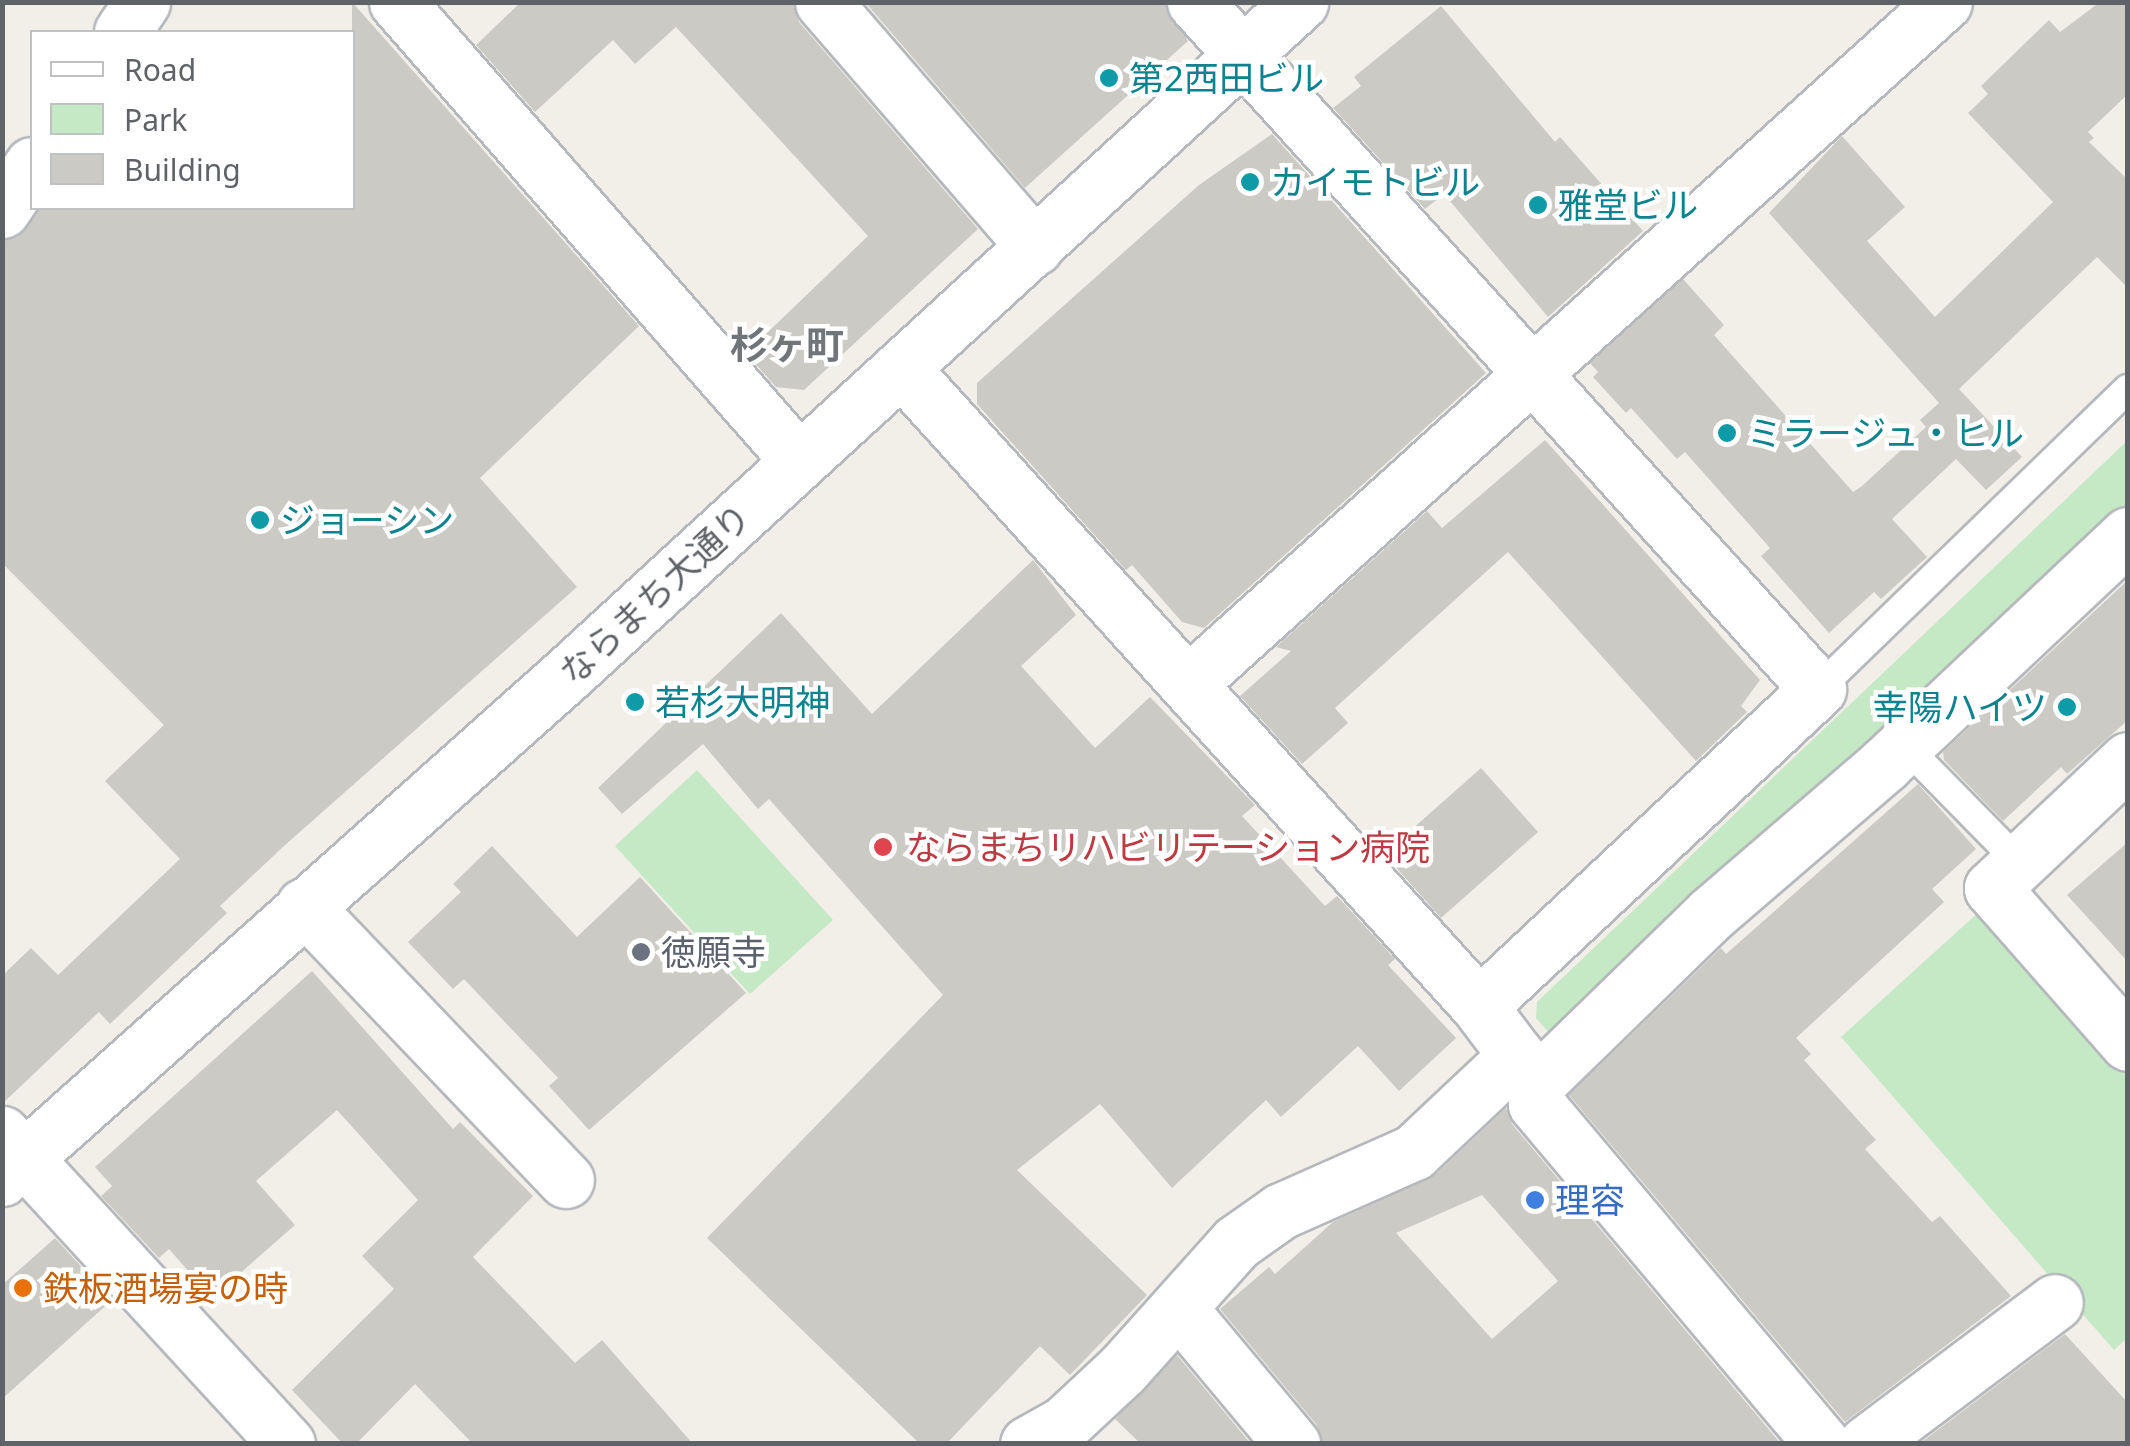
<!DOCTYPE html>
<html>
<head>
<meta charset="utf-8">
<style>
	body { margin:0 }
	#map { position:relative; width:2130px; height:1446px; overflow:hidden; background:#f1efe8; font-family:"Noto Sans","Noto Sans JP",sans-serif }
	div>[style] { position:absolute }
	.green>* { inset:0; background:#c5e8c5 }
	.building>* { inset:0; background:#cccac5 }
	.roads { filter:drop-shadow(2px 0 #b5b8bc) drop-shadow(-2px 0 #b5b8bc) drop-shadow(0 2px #b5b8bc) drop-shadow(0 -2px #b5b8bc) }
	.service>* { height:28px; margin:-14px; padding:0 14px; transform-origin:14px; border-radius:14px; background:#fff }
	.minor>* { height:55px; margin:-27.5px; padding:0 27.5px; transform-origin:27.5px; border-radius:27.5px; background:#fff }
	.tertiary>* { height:55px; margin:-27.5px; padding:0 27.5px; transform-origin:27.5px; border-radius:27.5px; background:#fff }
	.dots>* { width:28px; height:28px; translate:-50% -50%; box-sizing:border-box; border:5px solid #fff; border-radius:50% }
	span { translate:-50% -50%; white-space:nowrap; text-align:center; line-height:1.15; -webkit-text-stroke:9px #fff; paint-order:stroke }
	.culture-label { font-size:35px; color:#0d838f }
	.left { translate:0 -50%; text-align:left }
	.right { translate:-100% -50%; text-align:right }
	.street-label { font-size:35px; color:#5f6368 }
	.health-label { font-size:35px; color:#be3a42 }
	.worship-label { font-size:35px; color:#5b616d }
	.shop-label { font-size:35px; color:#366cbe }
	.food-label { font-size:35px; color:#c56008 }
	.neighbourhood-label { font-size:38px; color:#70757a; font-weight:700 }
	.frame { position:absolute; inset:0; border:5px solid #5f6368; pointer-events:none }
	.legend { position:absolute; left:30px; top:30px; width:325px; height:180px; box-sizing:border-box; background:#fff; border:2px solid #bfc1c3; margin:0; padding:12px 18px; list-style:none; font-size:30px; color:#5f6368 }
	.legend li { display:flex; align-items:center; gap:20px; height:50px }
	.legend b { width:50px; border:2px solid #bfc1c3 }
</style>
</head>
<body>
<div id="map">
	<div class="green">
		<i style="clip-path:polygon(2127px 441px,2127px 510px,1559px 1044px,1536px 1018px,1537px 1002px)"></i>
		<i style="clip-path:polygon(697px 770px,833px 920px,750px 994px,615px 846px)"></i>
		<i style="clip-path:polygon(1981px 910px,2127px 1072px,2127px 1338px,2114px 1350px,1841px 1037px)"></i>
	</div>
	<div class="building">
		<i style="clip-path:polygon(352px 2px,639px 326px,480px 478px,577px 587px,284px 846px,220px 906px,227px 913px,110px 1024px,99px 1012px,2px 1104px,2px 976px,31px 948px,58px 975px,180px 859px,105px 781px,164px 725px,2px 563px,2px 241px,17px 237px,41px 208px,352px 208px)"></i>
		<i style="clip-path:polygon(521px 2px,793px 2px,799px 22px,978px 229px,804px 390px,776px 387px,746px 353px,868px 236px,676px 27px,635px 64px,613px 40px,535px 112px,476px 45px)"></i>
		<i style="clip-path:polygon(865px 2px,1164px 2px,1188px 41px,1025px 188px)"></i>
		<i style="clip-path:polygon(2100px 2px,2128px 2px,2128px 94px,2088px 132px,2094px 138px,2089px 142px,2128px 180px,2128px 288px,2097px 257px,1959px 389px,2022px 457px,1986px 490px,1956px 459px,1892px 519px,1927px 557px,1881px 599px,1874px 592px,1829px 633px,1761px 556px,1770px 548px,1685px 452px,1677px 459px,1631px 408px,1626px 413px,1593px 377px,1598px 372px,1590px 363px,1683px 279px,1724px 325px,1714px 335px,1853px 492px,1862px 486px,1926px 427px,1920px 420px,1939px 403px,1769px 213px,1842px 136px,1905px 207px,1867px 241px,1935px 317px,2053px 202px,1968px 113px,1988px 94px,1981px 86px,2049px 20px,2060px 32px)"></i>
		<i style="clip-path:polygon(1441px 6px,1555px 142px,1560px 137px,1643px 231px,1548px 317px,1444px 194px,1425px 209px,1333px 108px,1361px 86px,1354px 77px)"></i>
		<i style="clip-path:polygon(1272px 134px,1486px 373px,1204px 628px,1182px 622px,1132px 565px,1126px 570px,977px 404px,977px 383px,1199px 185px)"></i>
		<i style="clip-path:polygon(1545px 440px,1760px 680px,1741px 706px,1747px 712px,1696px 761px,1508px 552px,1335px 708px,1348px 723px,1302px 764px,1240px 696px,1291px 651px,1276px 647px,1427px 511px,1442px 528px)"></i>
		<i style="clip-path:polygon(1033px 560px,1076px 615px,1021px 666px,1095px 748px,1150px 697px,1255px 805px,1242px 816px,1325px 906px,1337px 896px,1395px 959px,1388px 965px,1456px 1038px,1399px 1091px,1358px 1046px,1281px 1117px,1266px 1100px,1172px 1188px,1100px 1104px,1017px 1170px,1147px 1295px,1070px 1375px,1040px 1346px,946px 1444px,920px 1444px,707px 1238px,943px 995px,769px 799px,758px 809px,703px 744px,622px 814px,598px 788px,781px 613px,872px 714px)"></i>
		<i style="clip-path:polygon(2128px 580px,2128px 720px,2067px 774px,2061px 767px,2003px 821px,1944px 760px,1943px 752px)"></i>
		<i style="clip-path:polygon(1481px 768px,1538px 832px,1441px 918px,1384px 854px)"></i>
		<i style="clip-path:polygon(1918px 784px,1976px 849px,1932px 889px,1944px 902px,1796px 1038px,1811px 1054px,1804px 1060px,1876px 1140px,1865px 1149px,1932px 1222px,1940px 1216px,2011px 1296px,1845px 1422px,1569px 1095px,1721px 948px,1726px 954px)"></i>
		<i style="clip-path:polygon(2128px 842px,2128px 962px,2067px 895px)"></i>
		<i style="clip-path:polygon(492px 846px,577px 937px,640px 877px,746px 993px,589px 1130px,549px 1086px,558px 1078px,464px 979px,453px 989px,408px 942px,461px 892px,453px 884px)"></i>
		<i style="clip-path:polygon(312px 971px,453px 1129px,460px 1122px,533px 1196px,473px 1257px,575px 1363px,602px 1340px,693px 1444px,473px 1444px,415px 1384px,356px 1444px,343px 1444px,292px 1390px,394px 1289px,362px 1256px,418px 1200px,337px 1110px,256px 1181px,295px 1225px,212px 1298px,169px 1249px,159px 1258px,101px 1196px,112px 1186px,95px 1167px)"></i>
		<i style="clip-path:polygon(evenodd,1506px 1108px,1512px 1124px,1781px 1444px,1322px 1444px,1316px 1424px,1220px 1309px,1269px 1267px,1275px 1274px,1333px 1222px,1435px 1175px,1506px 1108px,1482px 1195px,1558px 1281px,1492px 1339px,1396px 1233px,1482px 1195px)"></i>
		<i style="clip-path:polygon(55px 1238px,112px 1300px,2px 1399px,2px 1285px)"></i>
		<i style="clip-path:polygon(2065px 1334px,2128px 1403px,2128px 1444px,1919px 1444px)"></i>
		<i style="clip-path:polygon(1177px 1355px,1251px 1444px,1141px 1444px,1115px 1419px)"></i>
	</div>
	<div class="roads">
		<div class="service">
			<i style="left:1818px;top:689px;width:431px;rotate:-44.1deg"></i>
			<i style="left:1904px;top:745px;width:161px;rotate:45.5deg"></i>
		</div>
		<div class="minor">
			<i style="left:397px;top:2px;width:610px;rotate:48.79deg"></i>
			<i style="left:823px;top:2px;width:324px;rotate:49.1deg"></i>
			<i style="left:1195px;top:2px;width:927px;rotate:47.8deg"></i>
			<i style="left:1818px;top:689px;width:464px;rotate:136.9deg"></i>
			<i style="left:122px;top:32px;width:36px;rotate:-56deg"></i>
			<i style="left:2px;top:210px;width:54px;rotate:-56.3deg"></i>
			<i style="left:901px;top:368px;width:861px;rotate:47.82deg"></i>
			<i style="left:1479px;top:1006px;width:96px;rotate:53deg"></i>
			<i style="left:1537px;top:1083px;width:21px;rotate:93deg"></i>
			<i style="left:1536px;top:1104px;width:444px;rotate:49.9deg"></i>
			<i style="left:1188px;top:684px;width:1018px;rotate:-42.05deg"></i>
			<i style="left:2128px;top:760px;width:187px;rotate:136.7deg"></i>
			<i style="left:1992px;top:888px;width:206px;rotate:48.7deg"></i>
			<i style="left:304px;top:906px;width:379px;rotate:46.3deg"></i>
			<i style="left:1537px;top:1083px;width:244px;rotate:-44.2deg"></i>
			<i style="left:1712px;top:913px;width:228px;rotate:-40.7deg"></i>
			<i style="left:1885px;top:764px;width:334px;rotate:-43.3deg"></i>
			<i style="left:2px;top:1134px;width:421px;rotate:47.4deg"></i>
			<i style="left:1180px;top:1310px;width:175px;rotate:50.1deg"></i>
			<i style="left:1028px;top:1444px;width:41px;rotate:-29.1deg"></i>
			<i style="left:1064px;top:1424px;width:79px;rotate:-43deg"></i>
			<i style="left:1122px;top:1370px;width:172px;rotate:-48.1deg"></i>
			<i style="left:1237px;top:1242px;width:54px;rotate:-35.2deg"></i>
			<i style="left:1281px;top:1211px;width:145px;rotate:-23.9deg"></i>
			<i style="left:1414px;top:1152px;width:141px;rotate:-43.3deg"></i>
			<i style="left:1866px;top:1444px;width:236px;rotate:-36.9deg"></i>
		</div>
		<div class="tertiary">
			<i style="left:2px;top:1178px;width:753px;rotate:-41.72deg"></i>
			<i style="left:564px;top:677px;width:999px;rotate:-42.52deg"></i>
		</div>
	</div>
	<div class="dots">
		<i style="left:1109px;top:78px;background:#0f9aa8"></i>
		<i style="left:1250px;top:182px;background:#0f9aa8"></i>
		<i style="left:1538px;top:205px;background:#0f9aa8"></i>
		<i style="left:1727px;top:433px;background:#0f9aa8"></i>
		<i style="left:260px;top:520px;background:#0f9aa8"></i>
		<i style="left:635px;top:702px;background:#0f9aa8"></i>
		<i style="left:2067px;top:707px;background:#0f9aa8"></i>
		<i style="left:883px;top:847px;background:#e0444e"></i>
		<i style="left:641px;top:952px;background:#6b7280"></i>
		<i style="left:1535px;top:1200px;background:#3f7fe0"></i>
		<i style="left:23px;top:1288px;background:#e8710a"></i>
	</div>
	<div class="culture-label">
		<span class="left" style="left:1129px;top:78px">第2西田ビル</span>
		<span class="left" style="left:1270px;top:182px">カイモトビル</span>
		<span class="left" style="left:1558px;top:205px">雅堂ビル</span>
		<span class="left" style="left:1747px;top:433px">ミラージュ・ヒル</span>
		<span class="left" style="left:280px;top:520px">ジョーシン</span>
		<span class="left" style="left:655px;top:702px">若杉大明神</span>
		<span class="right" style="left:2047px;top:707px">幸陽ハイツ</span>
	</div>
	<div class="street-label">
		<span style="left:655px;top:594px;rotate:-43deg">ならまち大通り</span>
	</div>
	<div class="health-label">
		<span class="left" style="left:906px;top:847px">ならまちリハビリテーション病院</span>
	</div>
	<div class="worship-label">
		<span class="left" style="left:661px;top:952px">徳願寺</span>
	</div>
	<div class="shop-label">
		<span class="left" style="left:1555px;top:1200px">理容</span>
	</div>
	<div class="food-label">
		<span class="left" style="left:43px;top:1288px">鉄板酒場宴の時</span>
	</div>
	<div class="neighbourhood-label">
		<span style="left:787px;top:345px">杉ヶ町</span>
	</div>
	<div class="frame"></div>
	<ul class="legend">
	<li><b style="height:12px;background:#fff"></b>Road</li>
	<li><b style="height:28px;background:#c5e8c5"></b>Park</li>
	<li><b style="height:28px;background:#cccac5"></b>Building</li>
	</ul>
</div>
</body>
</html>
